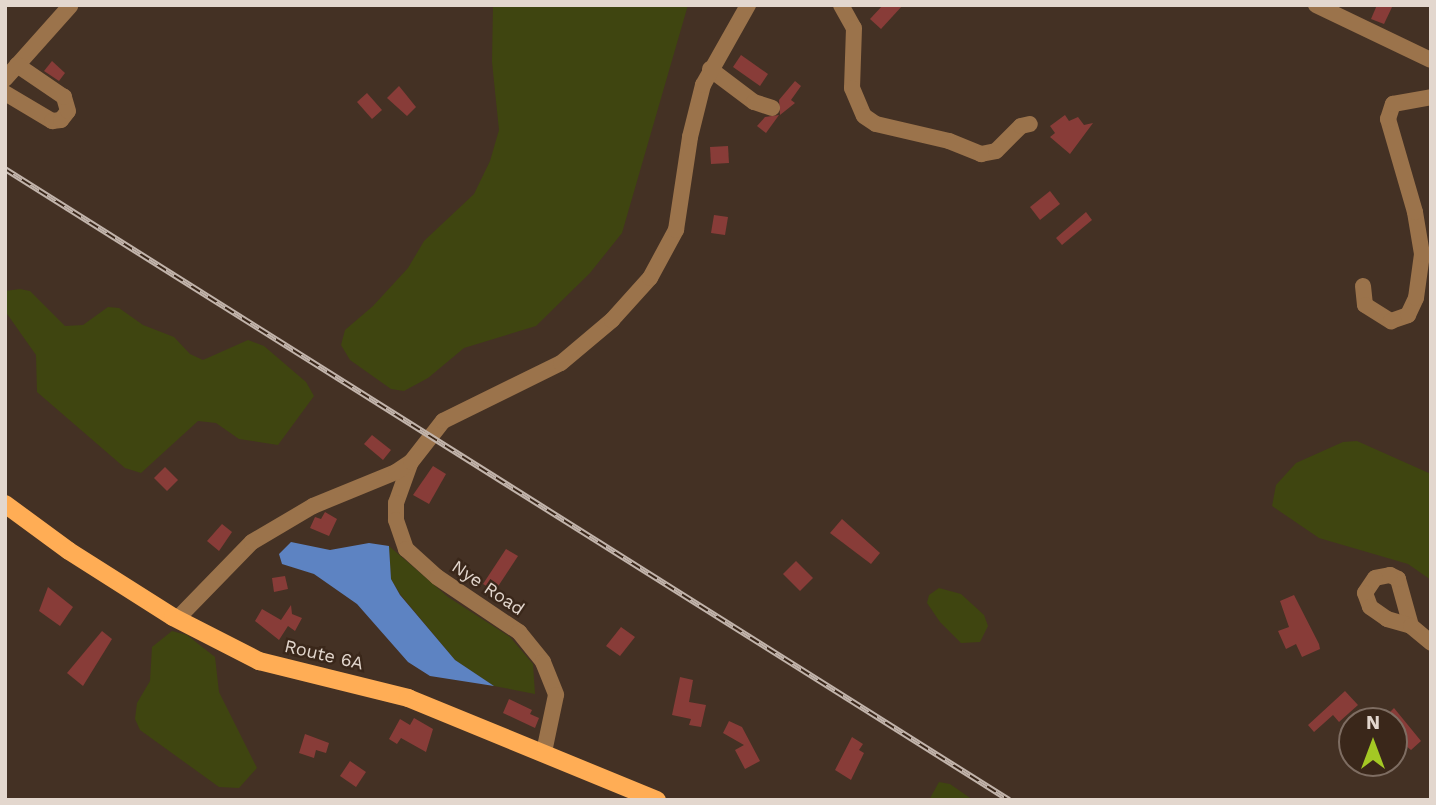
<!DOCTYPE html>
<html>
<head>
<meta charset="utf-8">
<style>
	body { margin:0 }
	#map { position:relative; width:1436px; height:805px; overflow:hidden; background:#443124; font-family:"Work Sans",sans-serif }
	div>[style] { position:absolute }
	.green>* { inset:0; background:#3f4510 }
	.water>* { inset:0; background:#5d83c2 }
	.building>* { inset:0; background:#883c38 }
	.minor>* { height:16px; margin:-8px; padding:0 8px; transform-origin:8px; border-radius:8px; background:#9b734b }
	.major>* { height:18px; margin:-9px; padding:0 9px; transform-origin:9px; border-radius:9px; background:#ffad55 }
	.rail>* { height:6px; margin-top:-3px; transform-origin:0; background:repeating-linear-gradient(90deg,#3a271a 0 10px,#c2b4ab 0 20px); box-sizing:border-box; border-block:2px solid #c2b4ab }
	span { translate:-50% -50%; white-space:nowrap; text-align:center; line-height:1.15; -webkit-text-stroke:5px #3a271a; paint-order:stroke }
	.street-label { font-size:18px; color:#e3d7ce }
	.frame { position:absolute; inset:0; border:7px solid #e3d7ce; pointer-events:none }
	.north { position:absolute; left:1338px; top:707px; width:70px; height:70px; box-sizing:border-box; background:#3a271a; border:2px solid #7e6d62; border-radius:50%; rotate:0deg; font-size:19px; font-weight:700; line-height:28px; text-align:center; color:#e3d7ce }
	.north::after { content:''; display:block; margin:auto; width:24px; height:32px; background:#a4c824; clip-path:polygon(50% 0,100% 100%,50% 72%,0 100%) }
</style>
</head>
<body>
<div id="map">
	<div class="green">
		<i style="clip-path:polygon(493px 5px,688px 5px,622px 233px,590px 273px,536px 326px,464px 348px,428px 378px,404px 391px,391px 389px,350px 360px,341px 345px,345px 330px,373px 306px,408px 268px,424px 241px,474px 194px,490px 161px,499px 130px,492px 62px)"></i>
		<i style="clip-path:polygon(20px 289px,30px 291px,65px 326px,83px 325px,108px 307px,119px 308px,143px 325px,174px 337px,190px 354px,203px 360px,248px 340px,264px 346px,306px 382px,314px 396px,278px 445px,239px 439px,216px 423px,198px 421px,141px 473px,125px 468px,37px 392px,36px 355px,5px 311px,5px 291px)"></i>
		<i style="clip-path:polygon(1357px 441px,1431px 474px,1431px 580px,1408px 564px,1319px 538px,1272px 506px,1276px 485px,1296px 463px,1343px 442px)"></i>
		<i style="clip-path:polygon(389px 546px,448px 597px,510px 637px,533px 664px,535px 694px,494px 686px,455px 660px,400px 594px,391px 579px)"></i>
		<i style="clip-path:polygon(939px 588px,961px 594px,984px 615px,988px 626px,980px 642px,961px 643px,940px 622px,927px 603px,929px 595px)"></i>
		<i style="clip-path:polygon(172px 631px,187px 635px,215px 657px,219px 692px,257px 768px,239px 788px,219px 787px,140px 730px,135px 719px,137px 703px,150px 681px,152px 647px)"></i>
		<i style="clip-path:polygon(939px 782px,950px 784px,973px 800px,929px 800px)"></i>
	</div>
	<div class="water">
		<i style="clip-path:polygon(291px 542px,330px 550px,369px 543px,389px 546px,391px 579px,400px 595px,455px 660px,494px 686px,430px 676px,408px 662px,357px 604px,314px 574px,282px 564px,279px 554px)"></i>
	</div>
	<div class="building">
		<i style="clip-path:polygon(883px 5px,903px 5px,881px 29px,870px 19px)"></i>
		<i style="clip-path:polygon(1377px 5px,1393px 5px,1384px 24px,1371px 19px)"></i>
		<i style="clip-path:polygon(741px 55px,768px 74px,760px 86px,733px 67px)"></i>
		<i style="clip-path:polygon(52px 61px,65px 73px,59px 81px,44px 71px)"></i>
		<i style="clip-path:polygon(795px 81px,801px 86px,791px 100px,795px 103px,780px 115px,779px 100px)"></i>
		<i style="clip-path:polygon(399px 86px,416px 107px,407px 116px,387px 98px)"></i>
		<i style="clip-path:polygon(367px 93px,382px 110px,372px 119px,357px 102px)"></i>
		<i style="clip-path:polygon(779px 115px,766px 133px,757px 126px,765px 117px)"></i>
		<i style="clip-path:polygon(1065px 115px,1069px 121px,1078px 117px,1084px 125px,1093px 123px,1070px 154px,1050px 137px,1055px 133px,1050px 126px)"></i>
		<i style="clip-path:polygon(728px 146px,729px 163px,711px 164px,710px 147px)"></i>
		<i style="clip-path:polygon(1050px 191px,1060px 204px,1040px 220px,1030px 207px)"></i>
		<i style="clip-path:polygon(1086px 212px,1092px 220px,1062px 245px,1056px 238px)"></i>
		<i style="clip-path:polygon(714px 215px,728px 217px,725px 235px,711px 233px)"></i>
		<i style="clip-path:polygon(372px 435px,391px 450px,383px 460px,364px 444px)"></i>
		<i style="clip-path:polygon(433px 466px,446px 474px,429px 504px,413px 495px)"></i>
		<i style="clip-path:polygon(165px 467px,178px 480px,167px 491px,154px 478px)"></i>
		<i style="clip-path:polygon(325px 512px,337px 519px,329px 536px,310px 528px,315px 517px,321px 519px)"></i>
		<i style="clip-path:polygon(842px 519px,880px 553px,871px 564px,830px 533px)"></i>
		<i style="clip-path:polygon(222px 524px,232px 532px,219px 551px,207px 541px)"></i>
		<i style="clip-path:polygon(506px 549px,518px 556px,495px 591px,483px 584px)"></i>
		<i style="clip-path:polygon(796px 561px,813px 578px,800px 591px,783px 574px)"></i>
		<i style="clip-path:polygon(285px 576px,288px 589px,274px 592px,272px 578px)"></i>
		<i style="clip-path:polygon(48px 587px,73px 607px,60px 626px,39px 611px)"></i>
		<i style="clip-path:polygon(1294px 595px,1319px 644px,1320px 649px,1302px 657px,1296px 644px,1286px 649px,1278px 631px,1289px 627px,1280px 601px)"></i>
		<i style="clip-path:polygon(291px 605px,292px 614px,302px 618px,295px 631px,288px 626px,279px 640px,255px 621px,262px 609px,281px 620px)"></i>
		<i style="clip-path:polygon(621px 627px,635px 637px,620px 656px,606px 646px)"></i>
		<i style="clip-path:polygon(102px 631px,112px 639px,83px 686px,67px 673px)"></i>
		<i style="clip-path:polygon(680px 677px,693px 680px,689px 702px,706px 705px,701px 727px,689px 725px,691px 719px,672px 715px)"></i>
		<i style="clip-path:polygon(1345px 691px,1358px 705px,1339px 722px,1333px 715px,1314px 732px,1308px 725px)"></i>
		<i style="clip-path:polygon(509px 699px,532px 710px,530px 714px,539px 718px,535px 728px,503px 713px)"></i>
		<i style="clip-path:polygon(1394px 708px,1421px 741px,1411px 750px,1394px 736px,1394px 721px,1381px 721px)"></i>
		<i style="clip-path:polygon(414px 718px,433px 729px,426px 752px,401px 738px,397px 744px,389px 739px,400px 719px,410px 725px)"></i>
		<i style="clip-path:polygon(729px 721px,742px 727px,760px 761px,745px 769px,735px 750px,744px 745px,723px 733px)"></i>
		<i style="clip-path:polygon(305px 734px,329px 743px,326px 753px,316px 750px,314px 758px,299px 753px)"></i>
		<i style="clip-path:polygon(852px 737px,863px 744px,859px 750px,864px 753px,851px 780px,835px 770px)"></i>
		<i style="clip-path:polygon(350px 761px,366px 772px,356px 787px,340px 776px)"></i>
	</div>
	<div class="minor">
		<i style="left:841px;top:5px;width:26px;rotate:61deg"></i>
		<i style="left:854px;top:28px;width:60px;rotate:91.9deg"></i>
		<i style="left:852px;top:88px;width:30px;rotate:67deg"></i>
		<i style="left:864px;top:116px;width:14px;rotate:34deg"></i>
		<i style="left:876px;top:124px;width:75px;rotate:13.1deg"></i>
		<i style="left:949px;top:141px;width:35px;rotate:22deg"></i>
		<i style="left:981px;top:154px;width:15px;rotate:-11deg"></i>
		<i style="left:996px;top:151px;width:35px;rotate:-45deg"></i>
		<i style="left:1021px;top:126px;width:9px;rotate:-13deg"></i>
		<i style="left:1316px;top:5px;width:127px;rotate:25.6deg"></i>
		<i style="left:710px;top:69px;width:55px;rotate:36.9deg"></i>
		<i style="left:754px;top:102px;width:19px;rotate:18deg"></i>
		<i style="left:5px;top:79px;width:98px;rotate:-48.3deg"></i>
		<i style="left:5px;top:93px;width:55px;rotate:30.8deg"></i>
		<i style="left:52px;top:121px;width:9px;rotate:-6deg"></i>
		<i style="left:61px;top:120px;width:11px;rotate:-52deg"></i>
		<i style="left:68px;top:111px;width:15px;rotate:-106deg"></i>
		<i style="left:64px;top:97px;width:57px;rotate:-145.8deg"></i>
		<i style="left:1363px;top:286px;width:19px;rotate:84deg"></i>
		<i style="left:1365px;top:305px;width:31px;rotate:32deg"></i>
		<i style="left:1391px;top:321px;width:18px;rotate:-19deg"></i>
		<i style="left:1408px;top:315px;width:19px;rotate:-65deg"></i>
		<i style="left:1416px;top:298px;width:44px;rotate:-82.2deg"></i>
		<i style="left:1422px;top:254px;width:43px;rotate:-99.5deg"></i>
		<i style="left:1415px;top:212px;width:97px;rotate:-106.2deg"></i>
		<i style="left:1388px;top:119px;width:16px;rotate:-72deg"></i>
		<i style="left:1393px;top:104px;width:39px;rotate:-10deg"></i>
		<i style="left:410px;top:464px;width:41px;rotate:109.7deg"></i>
		<i style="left:396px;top:503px;width:17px;rotate:90deg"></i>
		<i style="left:396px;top:520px;width:31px;rotate:71deg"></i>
		<i style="left:406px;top:549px;width:42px;rotate:42.1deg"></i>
		<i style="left:437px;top:577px;width:99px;rotate:33.9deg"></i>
		<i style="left:519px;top:632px;width:38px;rotate:51deg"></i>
		<i style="left:543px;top:662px;width:35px;rotate:68deg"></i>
		<i style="left:556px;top:695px;width:58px;rotate:101.9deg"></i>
		<i style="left:177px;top:619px;width:107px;rotate:-45.8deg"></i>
		<i style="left:252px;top:542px;width:71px;rotate:-30.5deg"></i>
		<i style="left:313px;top:506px;width:90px;rotate:-22.3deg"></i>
		<i style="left:396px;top:472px;width:18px;rotate:-34deg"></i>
		<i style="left:411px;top:462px;width:52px;rotate:-52deg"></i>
		<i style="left:443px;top:421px;width:131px;rotate:-26.2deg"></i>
		<i style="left:561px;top:363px;width:67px;rotate:-40.1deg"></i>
		<i style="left:612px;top:320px;width:57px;rotate:-47.9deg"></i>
		<i style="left:650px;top:278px;width:55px;rotate:-61.6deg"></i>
		<i style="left:676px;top:230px;width:94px;rotate:-81.4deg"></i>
		<i style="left:690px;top:137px;width:54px;rotate:-76deg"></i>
		<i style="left:703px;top:85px;width:92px;rotate:-60.6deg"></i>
		<i style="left:1411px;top:626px;width:49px;rotate:-105.5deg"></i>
		<i style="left:1398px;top:579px;width:9px;rotate:-153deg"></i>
		<i style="left:1390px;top:575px;width:15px;rotate:169deg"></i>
		<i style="left:1375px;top:578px;width:18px;rotate:124deg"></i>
		<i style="left:1365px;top:593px;width:15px;rotate:70deg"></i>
		<i style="left:1370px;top:607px;width:21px;rotate:35deg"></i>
		<i style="left:1387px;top:619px;width:25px;rotate:16deg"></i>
		<i style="left:1411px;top:626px;width:26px;rotate:40deg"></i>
	</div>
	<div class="major">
		<i style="left:5px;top:504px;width:79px;rotate:36.3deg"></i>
		<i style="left:69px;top:551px;width:123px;rotate:32.4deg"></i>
		<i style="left:173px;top:617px;width:97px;rotate:27.1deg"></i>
		<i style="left:259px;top:661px;width:154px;rotate:13.9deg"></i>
		<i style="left:408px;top:698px;width:269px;rotate:22.3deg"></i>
	</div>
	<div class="rail">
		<i style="left:5px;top:169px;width:1186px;rotate:32.15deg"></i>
	</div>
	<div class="street-label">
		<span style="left:488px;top:588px;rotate:34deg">Nye Road</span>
		<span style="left:324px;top:655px;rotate:13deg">Route 6A</span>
	</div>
	<div class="frame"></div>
	<div class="north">N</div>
</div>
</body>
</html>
